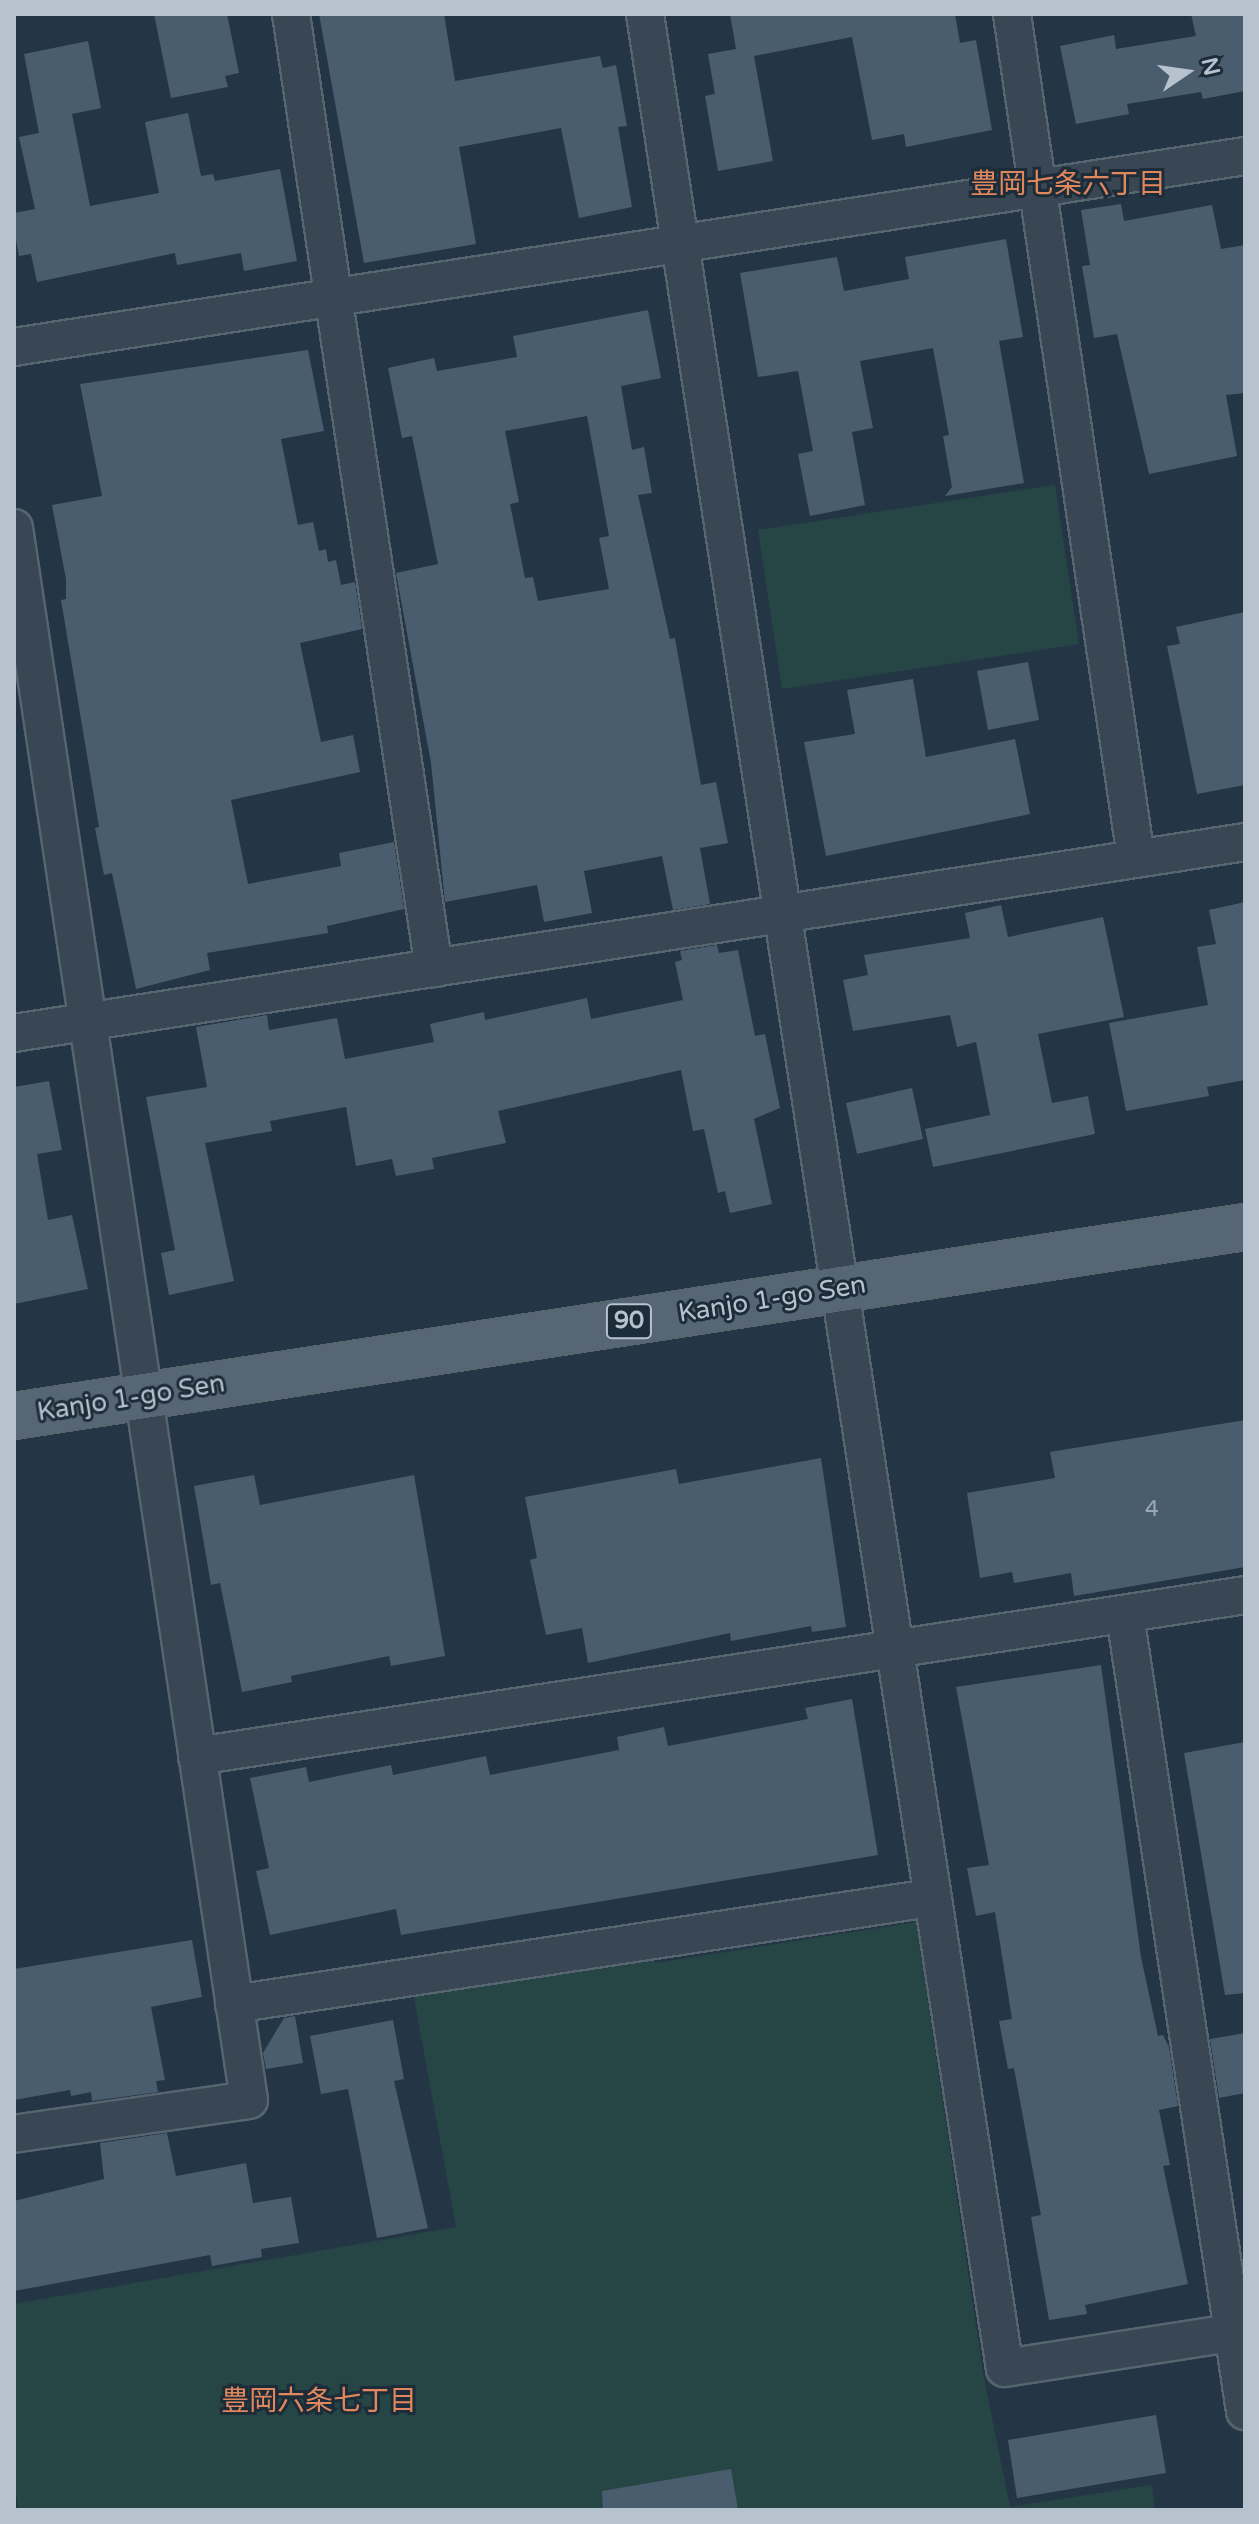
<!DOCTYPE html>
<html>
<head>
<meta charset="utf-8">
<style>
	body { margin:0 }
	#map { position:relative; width:1259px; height:2524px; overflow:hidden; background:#243645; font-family:"Varela Round","Noto Sans JP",sans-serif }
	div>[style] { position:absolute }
	.green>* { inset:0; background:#264646 }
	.building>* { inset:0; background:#4a5d6e }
	.roads { filter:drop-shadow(2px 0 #576571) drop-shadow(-2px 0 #576571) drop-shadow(0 2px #576571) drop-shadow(0 -2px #576571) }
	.street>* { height:36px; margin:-18px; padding:0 18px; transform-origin:18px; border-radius:18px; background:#394754 }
	.primary>* { height:44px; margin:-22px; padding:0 22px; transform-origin:22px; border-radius:22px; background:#566674 }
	span { translate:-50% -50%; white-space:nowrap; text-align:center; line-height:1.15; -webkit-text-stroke:6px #1d2c39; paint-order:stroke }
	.number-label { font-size:22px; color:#9ba9b6 }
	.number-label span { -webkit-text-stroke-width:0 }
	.shield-label span { padding:2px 6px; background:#1d2c39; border:2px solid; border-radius:6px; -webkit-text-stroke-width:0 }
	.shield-label { font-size:24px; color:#b6c2ce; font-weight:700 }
	.street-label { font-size:26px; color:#b6c2ce }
	.neighbourhood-label { font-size:28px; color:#e1875e }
	.frame { position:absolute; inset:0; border:16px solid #b6c2ce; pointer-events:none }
	.north { position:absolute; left:1147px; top:32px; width:80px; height:80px; -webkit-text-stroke:6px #1d2c39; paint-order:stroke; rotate:77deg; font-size:22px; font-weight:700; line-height:32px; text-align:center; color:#b6c2ce }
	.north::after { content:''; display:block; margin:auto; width:28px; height:36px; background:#b6c2ce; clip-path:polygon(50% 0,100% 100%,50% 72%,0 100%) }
</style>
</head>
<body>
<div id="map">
	<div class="green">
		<i style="clip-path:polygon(1055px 485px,1079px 644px,782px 689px,758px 530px)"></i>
		<i style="clip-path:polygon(916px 1922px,983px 2373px,1010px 2507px,1152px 2485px,1155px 2510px,19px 2510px,14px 2483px,14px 2304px,456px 2227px,410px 1976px,650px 1942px,655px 1963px)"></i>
	</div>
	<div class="building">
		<i style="clip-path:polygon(154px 14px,227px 14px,239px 73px,225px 76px,228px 87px,171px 98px)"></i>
		<i style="clip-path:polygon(319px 14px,444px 14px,455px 81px,600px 56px,603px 68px,616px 65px,627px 126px,618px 127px,632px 207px,579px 218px,561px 128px,459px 147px,476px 244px,364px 263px)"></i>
		<i style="clip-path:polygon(730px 14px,955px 14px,960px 43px,976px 40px,992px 130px,906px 147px,904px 134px,872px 140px,852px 37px,754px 56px,773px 161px,718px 171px,705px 96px,715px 94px,708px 54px,736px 49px)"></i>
		<i style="clip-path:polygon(1191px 14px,1245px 14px,1245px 91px,1203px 99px,1201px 92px,1127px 104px,1129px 114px,1076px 124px,1060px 46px,1114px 35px,1116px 49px,1196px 36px)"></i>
		<i style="clip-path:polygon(88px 41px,101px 108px,72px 114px,90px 206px,159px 193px,145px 122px,188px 113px,201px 176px,213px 174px,215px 181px,280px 169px,297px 261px,244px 271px,241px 253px,177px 265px,175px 253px,37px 282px,31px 254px,19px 256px,14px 229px,14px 213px,35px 209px,19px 137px,39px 133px,24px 54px)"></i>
		<i style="clip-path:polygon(1121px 204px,1124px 221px,1212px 205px,1221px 249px,1245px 245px,1245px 393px,1226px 395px,1237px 456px,1149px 474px,1117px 334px,1094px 338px,1082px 266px,1090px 265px,1081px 210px)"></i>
		<i style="clip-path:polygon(1006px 239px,1023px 337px,999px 341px,1024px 483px,945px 496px,952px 487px,943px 436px,949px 435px,933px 348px,860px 361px,873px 428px,852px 432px,865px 505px,810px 516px,798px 454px,813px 451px,798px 371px,758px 377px,740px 273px,837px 257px,844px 291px,909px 279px,905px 257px)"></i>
		<i style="clip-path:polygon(evenodd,648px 310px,661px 378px,621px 386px,632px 450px,644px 447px,652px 493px,638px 495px,670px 639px,675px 638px,701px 785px,716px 782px,728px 843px,700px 848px,710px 904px,673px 910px,662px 856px,584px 871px,592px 913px,544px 922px,537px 885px,445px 902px,431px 763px,396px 573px,438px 564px,412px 436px,402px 438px,388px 368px,434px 358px,437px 371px,517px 357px,513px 336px,648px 310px,587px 416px,609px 536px,599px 538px,609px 589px,538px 601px,533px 577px,525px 578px,510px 504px,519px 502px,505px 431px,587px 416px)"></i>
		<i style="clip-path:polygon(308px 350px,324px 431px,281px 439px,298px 525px,313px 522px,319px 551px,326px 549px,328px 562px,336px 560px,341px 585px,355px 582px,362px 629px,300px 643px,321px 742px,353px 735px,360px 772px,231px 800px,248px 884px,341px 866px,339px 853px,394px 842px,404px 909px,327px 926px,328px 933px,207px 953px,210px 970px,136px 989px,112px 873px,104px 875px,95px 828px,99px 827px,61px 600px,66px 599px,66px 579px,52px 505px,102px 496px,80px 384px)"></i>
		<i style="clip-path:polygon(1245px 612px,1245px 785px,1197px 794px,1167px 646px,1180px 644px,1176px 627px)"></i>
		<i style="clip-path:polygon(1028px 662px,1039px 720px,988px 730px,977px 671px)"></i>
		<i style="clip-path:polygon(913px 679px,926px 757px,1015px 739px,1030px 814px,826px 856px,804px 742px,855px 734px,847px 690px)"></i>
		<i style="clip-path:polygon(1245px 902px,1245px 1080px,1207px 1087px,1209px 1096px,1126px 1111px,1109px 1023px,1208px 1005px,1197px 947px,1216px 944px,1209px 910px)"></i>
		<i style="clip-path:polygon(1001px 905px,1008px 937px,1103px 917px,1124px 1017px,1038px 1034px,1052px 1103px,1088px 1096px,1095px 1134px,933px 1167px,925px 1129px,990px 1115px,976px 1042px,957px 1047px,950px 1015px,853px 1031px,843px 980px,868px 975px,864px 955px,970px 938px,965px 913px)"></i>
		<i style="clip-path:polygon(717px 945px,719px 953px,738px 950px,755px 1036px,765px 1034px,780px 1108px,754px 1119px,772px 1204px,730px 1213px,725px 1191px,718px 1193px,704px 1129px,693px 1131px,681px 1070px,498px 1111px,506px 1143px,432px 1158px,434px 1169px,396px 1176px,392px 1159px,356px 1166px,346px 1107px,270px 1121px,272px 1131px,205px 1143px,234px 1281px,169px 1295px,161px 1253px,175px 1250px,146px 1097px,207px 1087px,196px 1027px,267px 1015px,269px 1030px,337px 1018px,345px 1059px,434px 1042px,430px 1024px,484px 1012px,485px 1020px,587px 998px,591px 1019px,683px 1000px,675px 962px,682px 960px,680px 951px)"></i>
		<i style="clip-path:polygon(49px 1081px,62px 1150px,37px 1154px,48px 1220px,72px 1215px,88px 1289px,14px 1304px,14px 1087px)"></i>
		<i style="clip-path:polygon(912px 1088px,923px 1139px,857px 1154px,846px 1103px)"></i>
		<i style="clip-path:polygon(1245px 1420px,1245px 1567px,1074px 1596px,1071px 1573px,1014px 1583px,1012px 1572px,980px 1578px,967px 1493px,1055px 1478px,1050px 1452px)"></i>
		<i style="clip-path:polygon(821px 1458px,846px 1627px,812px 1632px,811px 1626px,731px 1641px,730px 1633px,588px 1663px,582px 1628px,546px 1635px,530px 1560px,537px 1558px,525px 1497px,676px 1469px,679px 1484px)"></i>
		<i style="clip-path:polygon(254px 1475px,260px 1505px,414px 1475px,445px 1656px,391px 1666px,389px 1656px,291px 1676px,292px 1682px,242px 1692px,220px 1583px,211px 1585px,194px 1486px)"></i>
		<i style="clip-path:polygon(1101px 1665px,1141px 1957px,1158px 2036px,1163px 2035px,1169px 2047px,1178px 2106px,1159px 2110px,1170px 2165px,1163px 2166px,1188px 2284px,1085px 2305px,1087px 2314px,1049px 2320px,1031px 2217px,1041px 2215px,1014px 2068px,1008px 2069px,999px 2021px,1012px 2019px,995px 1912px,976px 1916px,967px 1868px,989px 1865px,956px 1687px)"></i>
		<i style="clip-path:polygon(852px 1699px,878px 1855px,401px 1935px,396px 1909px,270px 1935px,256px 1871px,269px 1868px,250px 1778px,306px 1767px,309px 1782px,391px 1765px,393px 1775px,486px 1756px,490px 1775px,619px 1750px,617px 1737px,664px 1727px,668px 1746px,808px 1719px,805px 1708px)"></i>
		<i style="clip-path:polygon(1245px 1742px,1245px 1993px,1225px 1995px,1184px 1753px)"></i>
		<i style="clip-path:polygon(192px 1940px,202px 1997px,151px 2007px,165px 2080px,156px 2081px,158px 2092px,92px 2101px,91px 2092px,71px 2096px,70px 2090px,14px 2100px,14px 1969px)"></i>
		<i style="clip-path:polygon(295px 2016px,303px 2063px,266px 2069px,263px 2053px,284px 2018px)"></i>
		<i style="clip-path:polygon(393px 2020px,404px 2079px,394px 2081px,428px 2228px,377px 2238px,348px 2089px,321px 2094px,310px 2036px)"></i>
		<i style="clip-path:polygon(1245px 2033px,1245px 2093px,1219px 2098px,1210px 2039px)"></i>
		<i style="clip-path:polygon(167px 2133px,176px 2176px,246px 2163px,253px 2203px,291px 2197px,299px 2243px,261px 2249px,262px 2257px,212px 2266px,210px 2255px,14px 2291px,14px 2201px,104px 2179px,100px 2143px)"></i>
		<i style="clip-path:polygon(1156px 2415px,1166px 2473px,1017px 2498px,1008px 2440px)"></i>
		<i style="clip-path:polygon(731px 2469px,738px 2510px,603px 2510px,602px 2491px)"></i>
	</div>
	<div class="roads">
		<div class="street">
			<i style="left:291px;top:14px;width:965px;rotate:81.48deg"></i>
			<i style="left:645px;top:14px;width:2381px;rotate:81.31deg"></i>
			<i style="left:1005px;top:2368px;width:243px;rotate:-8.8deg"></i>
			<i style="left:1012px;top:14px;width:853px;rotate:81.64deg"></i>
			<i style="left:14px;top:347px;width:1246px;rotate:-8.82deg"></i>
			<i style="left:14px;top:528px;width:1589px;rotate:81.5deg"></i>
			<i style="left:249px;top:2100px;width:237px;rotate:171.8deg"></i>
			<i style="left:14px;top:1033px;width:1246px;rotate:-8.82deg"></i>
			<i style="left:1125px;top:1615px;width:805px;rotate:81.43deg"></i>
			<i style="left:197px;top:1756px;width:1060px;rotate:-8.73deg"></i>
			<i style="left:234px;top:2004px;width:704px;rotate:-8.66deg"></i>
		</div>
		<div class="primary">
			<i style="left:14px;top:1416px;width:1245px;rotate:-8.73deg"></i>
		</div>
	</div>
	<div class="number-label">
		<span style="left:1152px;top:1510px">4</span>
	</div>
	<div class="shield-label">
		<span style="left:629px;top:1321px">90</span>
	</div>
	<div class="street-label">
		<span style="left:772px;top:1299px;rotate:-9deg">Kanjo 1-go Sen</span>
		<span style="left:131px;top:1398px;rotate:-9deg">Kanjo 1-go Sen</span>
	</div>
	<div class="neighbourhood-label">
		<span style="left:1068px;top:184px">豊岡七条六丁目</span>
		<span style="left:319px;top:2401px">豊岡六条七丁目</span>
	</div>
	<div class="frame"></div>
	<div class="north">N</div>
</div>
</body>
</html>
